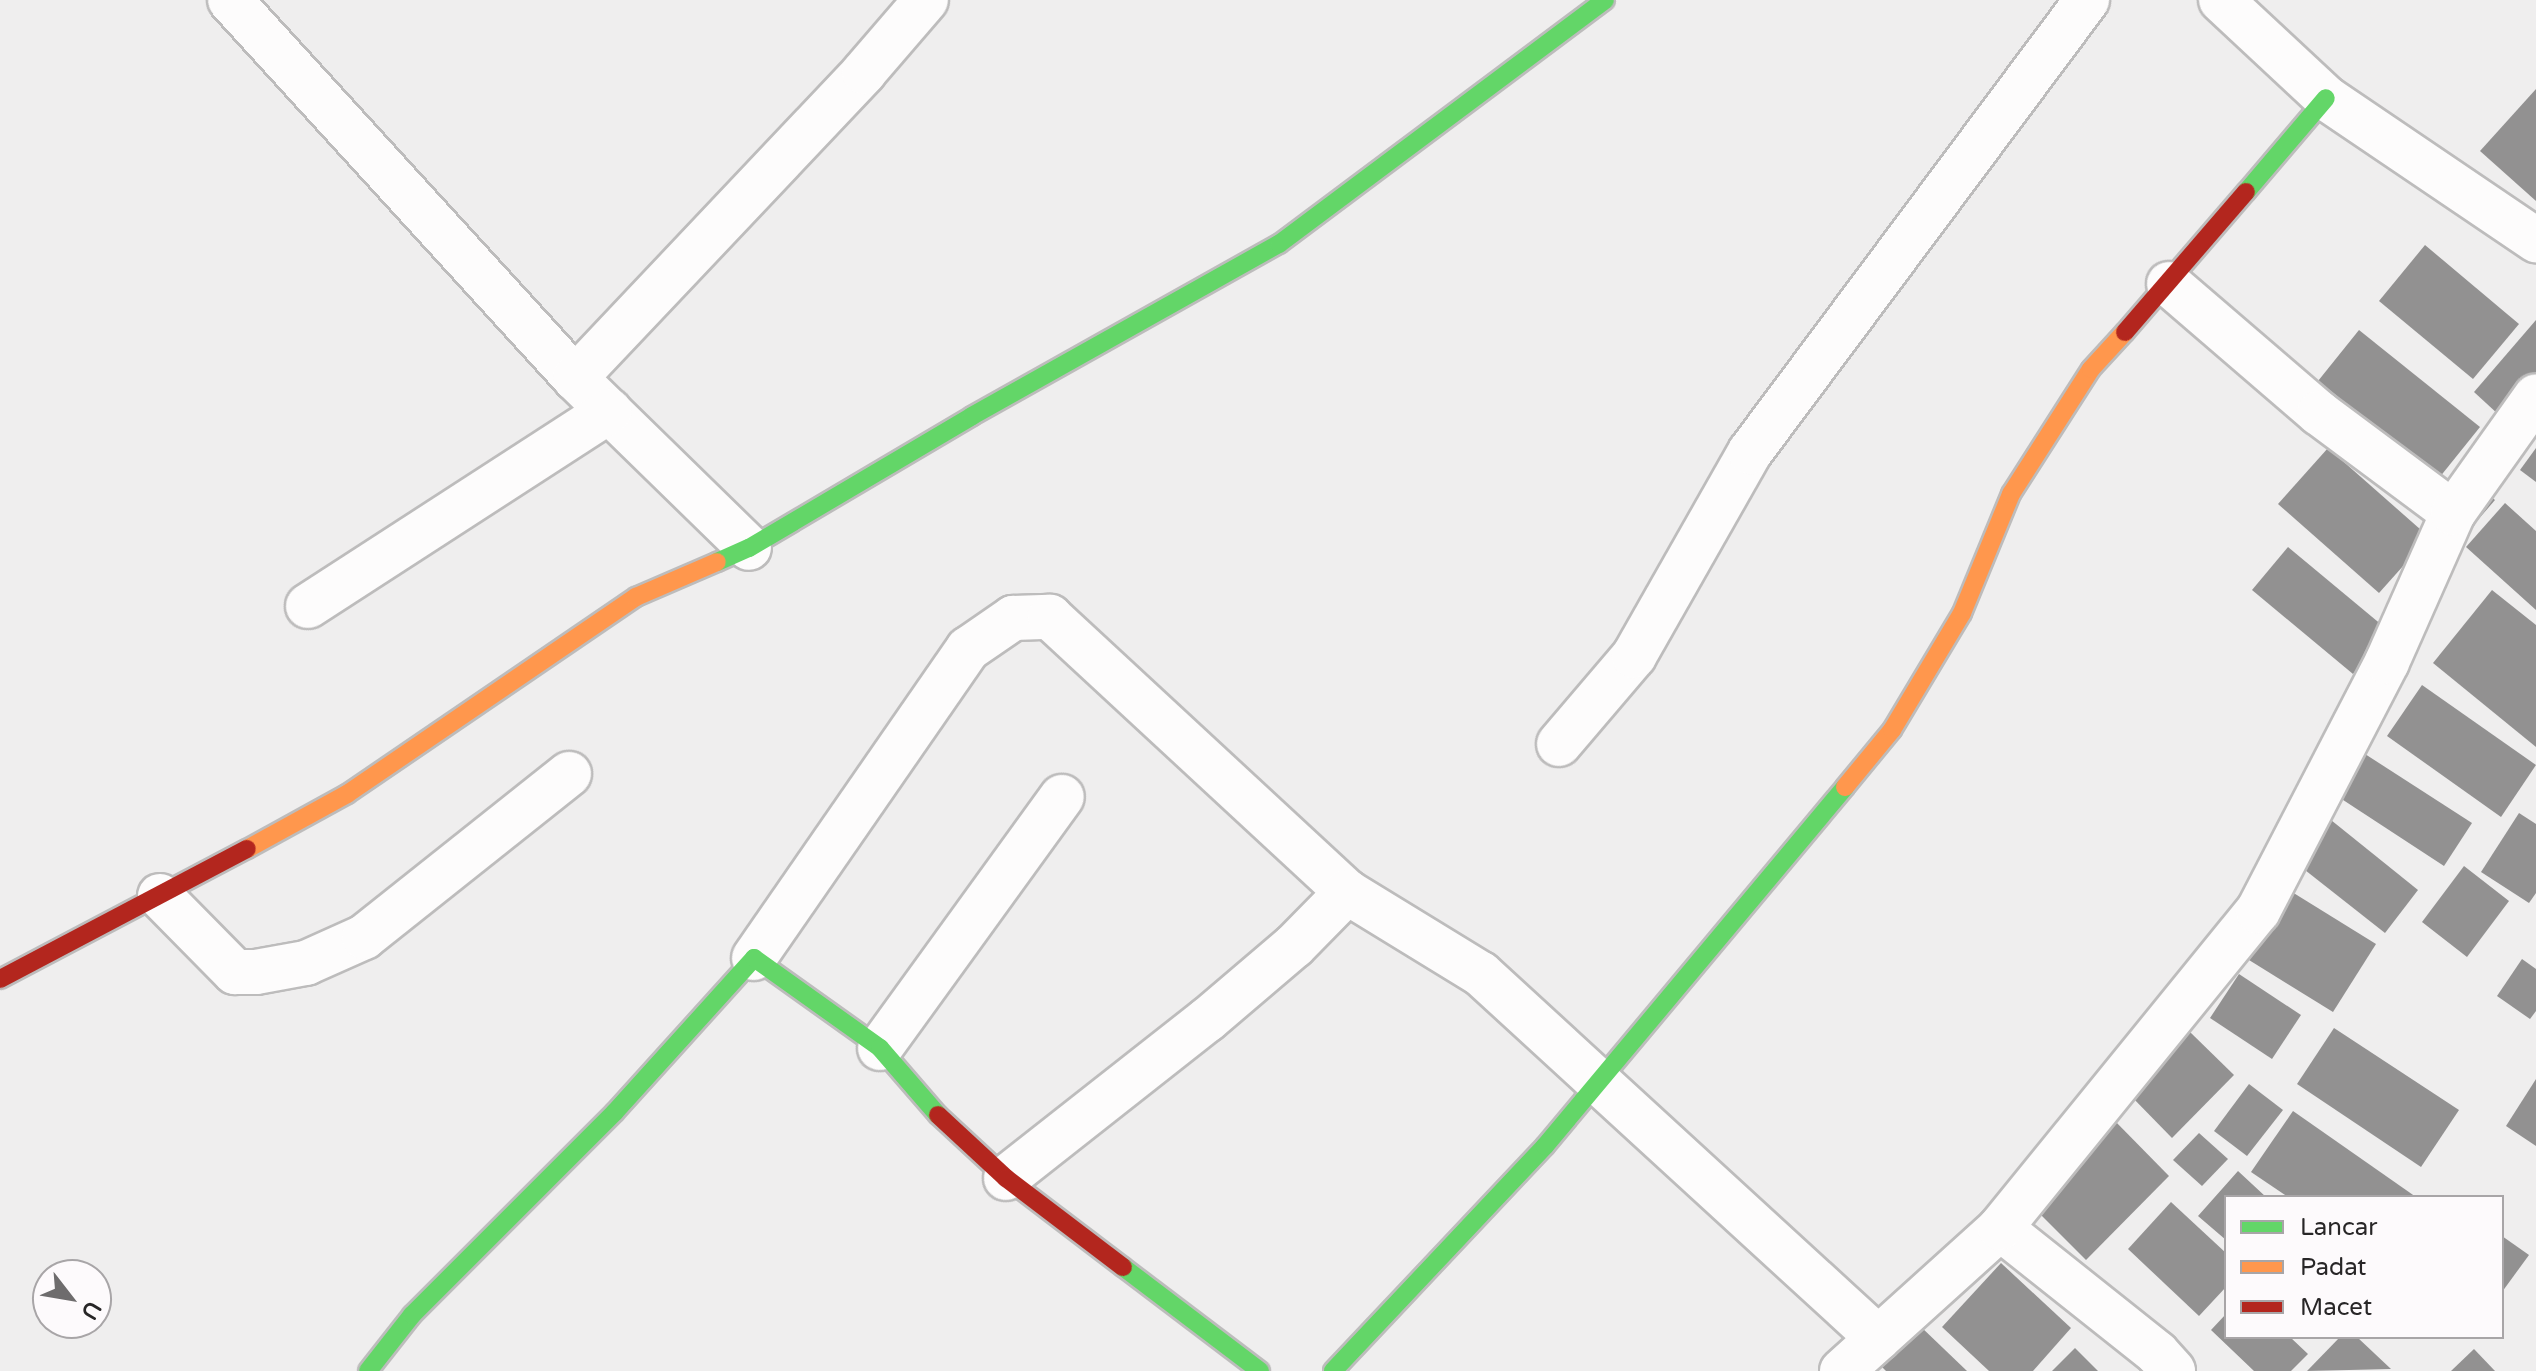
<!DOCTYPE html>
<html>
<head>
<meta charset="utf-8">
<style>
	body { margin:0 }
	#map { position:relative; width:2536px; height:1371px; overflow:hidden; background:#efeeee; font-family:"Varela Round",sans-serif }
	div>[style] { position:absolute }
	.building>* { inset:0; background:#929191 }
	.roads { filter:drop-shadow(2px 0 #bdbcbc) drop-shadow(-2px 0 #bdbcbc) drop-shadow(0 2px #bdbcbc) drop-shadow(0 -2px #bdbcbc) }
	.street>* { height:44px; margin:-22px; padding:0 22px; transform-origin:22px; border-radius:22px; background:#fdfcfc }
	.fast>* { height:18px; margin:-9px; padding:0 9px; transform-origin:9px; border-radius:9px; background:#63d668 }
	.slow>* { height:18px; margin:-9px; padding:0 9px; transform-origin:9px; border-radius:9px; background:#ff974d }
	.jam>* { height:18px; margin:-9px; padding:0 9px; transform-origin:9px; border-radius:9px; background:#b3261e }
	span { translate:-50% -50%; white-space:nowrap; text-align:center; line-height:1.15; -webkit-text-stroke:8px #fdfafc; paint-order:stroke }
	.legend { position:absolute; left:2224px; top:1195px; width:280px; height:144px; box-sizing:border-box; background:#fdfafc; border:2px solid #a8a5a7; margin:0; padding:10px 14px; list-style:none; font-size:24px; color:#282627 }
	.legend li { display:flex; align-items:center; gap:16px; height:40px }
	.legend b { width:40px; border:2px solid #a8a5a7 }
	.north { position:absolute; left:32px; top:1259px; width:80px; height:80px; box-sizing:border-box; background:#fdfafc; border:2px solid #a8a5a7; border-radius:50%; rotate:121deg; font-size:22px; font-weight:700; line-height:32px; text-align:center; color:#282627 }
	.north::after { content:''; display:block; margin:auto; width:28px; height:36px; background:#6e6c6d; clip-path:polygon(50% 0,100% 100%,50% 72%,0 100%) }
</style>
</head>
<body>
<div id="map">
	<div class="building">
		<i style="clip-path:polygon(2536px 89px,2536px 201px,2480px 151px)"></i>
		<i style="clip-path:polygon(2425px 245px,2519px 324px,2473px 379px,2379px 301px)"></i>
		<i style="clip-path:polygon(2536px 320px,2536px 372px,2499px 415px,2474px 392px)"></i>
		<i style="clip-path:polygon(2359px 330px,2480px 427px,2435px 483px,2314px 386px)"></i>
		<i style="clip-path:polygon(2328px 448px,2429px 537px,2379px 593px,2278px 504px)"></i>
		<i style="clip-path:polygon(2536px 448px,2536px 482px,2520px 470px)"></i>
		<i style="clip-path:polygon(2480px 488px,2495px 500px,2470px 529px,2456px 517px)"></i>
		<i style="clip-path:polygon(2505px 503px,2536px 531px,2536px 610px,2466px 547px)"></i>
		<i style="clip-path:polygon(2288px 547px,2389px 631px,2353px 674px,2252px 590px)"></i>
		<i style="clip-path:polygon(2492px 590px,2536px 625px,2536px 747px,2433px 663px)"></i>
		<i style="clip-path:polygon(2422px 685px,2536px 765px,2501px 817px,2387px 736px)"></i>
		<i style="clip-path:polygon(2365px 754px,2472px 823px,2444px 866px,2337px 796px)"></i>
		<i style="clip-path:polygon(2519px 813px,2536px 824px,2536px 893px,2529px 903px,2481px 872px)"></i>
		<i style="clip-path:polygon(2326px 816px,2418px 890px,2385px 933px,2291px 859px)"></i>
		<i style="clip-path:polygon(2464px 866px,2509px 901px,2467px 957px,2422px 922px)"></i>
		<i style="clip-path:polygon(2292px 892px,2376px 944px,2333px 1012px,2249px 960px)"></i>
		<i style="clip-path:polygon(2522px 959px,2536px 969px,2536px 1011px,2530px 1019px,2497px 996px)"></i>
		<i style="clip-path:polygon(2239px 974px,2301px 1015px,2272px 1059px,2210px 1018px)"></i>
		<i style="clip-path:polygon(2334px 1028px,2459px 1110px,2421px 1167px,2297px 1084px)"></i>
		<i style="clip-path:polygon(2190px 1032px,2234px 1075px,2172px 1138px,2129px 1094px)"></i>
		<i style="clip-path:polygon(2536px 1079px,2536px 1146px,2506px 1126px)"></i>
		<i style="clip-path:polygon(2249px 1084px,2283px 1110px,2247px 1156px,2214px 1131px)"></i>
		<i style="clip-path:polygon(2293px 1111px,2416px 1197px,2288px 1197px,2251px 1172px)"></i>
		<i style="clip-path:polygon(2113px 1119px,2169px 1176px,2086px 1260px,2029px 1203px)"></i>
		<i style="clip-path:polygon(2199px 1133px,2228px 1159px,2202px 1186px,2173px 1160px)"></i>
		<i style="clip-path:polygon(2238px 1171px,2266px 1197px,2226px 1197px,2226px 1240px,2198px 1216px)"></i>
		<i style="clip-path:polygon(2171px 1202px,2226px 1253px,2226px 1287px,2199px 1316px,2128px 1249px)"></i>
		<i style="clip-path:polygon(2502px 1236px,2529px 1255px,2502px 1292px)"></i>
		<i style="clip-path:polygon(2001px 1263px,2071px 1328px,2033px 1371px,1989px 1371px,1942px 1327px)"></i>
		<i style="clip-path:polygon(2226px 1314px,2226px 1337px,2290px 1337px,2308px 1354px,2291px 1371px,2254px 1371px,2211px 1330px)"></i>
		<i style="clip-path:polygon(1919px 1325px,1967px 1371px,1886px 1371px,1881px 1366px)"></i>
		<i style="clip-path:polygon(2340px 1337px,2357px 1337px,2391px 1369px,2307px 1371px)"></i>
		<i style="clip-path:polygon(2075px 1348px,2098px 1371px,2052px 1371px)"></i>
		<i style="clip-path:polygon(2474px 1349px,2495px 1371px,2451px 1371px)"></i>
	</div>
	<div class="roads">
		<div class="street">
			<i style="left:230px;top:0;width:512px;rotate:47.61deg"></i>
			<i style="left:575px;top:378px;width:243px;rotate:44.3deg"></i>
			<i style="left:2221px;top:0;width:144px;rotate:43deg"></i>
			<i style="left:2326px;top:98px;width:254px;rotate:34.1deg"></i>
			<i style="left:2169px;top:284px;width:198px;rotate:40.7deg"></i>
			<i style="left:2319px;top:413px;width:167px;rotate:36.7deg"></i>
			<i style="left:575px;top:378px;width:421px;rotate:-46.6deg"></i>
			<i style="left:864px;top:72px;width:95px;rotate:-49.3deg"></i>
			<i style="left:308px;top:606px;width:359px;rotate:-32.9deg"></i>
			<i style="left:1559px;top:744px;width:116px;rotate:-49.6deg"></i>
			<i style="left:1634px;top:656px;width:235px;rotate:-60.4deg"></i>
			<i style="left:1750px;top:452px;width:564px;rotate:-53.29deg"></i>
			<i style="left:160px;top:896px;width:107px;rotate:45.4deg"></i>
			<i style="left:235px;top:972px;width:21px"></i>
			<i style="left:256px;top:972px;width:51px;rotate:-10.2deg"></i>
			<i style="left:306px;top:963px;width:64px;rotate:-24.1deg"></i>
			<i style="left:364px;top:937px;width:262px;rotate:-38.5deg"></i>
			<i style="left:754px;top:958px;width:376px;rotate:-55.3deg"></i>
			<i style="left:968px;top:649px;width:55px;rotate:-34.6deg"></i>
			<i style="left:1013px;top:618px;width:37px;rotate:-2deg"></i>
			<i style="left:1050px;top:617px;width:405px;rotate:42.8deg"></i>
			<i style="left:880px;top:1048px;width:310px;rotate:-54.1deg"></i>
			<i style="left:1006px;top:1178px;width:256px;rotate:-38.2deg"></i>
			<i style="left:1207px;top:1020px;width:114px;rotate:-40.4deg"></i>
			<i style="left:1294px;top:946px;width:76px;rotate:-45.5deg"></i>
			<i style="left:1347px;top:892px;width:157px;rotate:31.5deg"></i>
			<i style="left:1481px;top:974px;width:539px;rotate:42.52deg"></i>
			<i style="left:2000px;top:1228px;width:201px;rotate:38.5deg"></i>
			<i style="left:2157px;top:1353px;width:24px;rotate:48deg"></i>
			<i style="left:1842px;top:1371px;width:213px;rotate:-42.1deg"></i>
			<i style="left:2000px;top:1228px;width:409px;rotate:-50.9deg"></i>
			<i style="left:2258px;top:911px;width:280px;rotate:-62.6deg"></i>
			<i style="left:2387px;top:662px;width:163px;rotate:-66.1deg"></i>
			<i style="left:2453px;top:513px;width:143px;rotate:-54.6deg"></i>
		</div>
		<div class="fast">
			<i style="left:2246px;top:192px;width:123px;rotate:-49.6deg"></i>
			<i style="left:717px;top:562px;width:35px;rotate:-24deg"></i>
			<i style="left:749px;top:548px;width:259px;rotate:-30.6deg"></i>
			<i style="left:972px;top:416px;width:352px;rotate:-29.3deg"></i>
			<i style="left:1279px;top:244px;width:407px;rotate:-36.8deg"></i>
			<i style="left:1123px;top:1267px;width:172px;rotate:37.2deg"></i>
			<i style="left:368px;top:1371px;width:71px;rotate:-51.8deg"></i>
			<i style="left:412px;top:1315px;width:286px;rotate:-45deg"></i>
			<i style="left:614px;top:1113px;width:209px;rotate:-47.9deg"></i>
			<i style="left:754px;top:958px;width:155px;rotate:35.5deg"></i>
			<i style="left:880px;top:1048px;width:89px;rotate:49.1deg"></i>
			<i style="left:1333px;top:1371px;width:309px;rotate:-46.7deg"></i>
			<i style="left:1545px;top:1146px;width:468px;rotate:-50.1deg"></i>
		</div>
		<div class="slow">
			<i style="left:1845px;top:787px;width:74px;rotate:-50.5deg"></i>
			<i style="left:1892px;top:730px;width:136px;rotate:-59.1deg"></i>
			<i style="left:1962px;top:613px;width:129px;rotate:-67.6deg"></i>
			<i style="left:2011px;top:494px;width:148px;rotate:-57.4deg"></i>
			<i style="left:2091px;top:369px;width:50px;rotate:-47.4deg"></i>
			<i style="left:247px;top:849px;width:114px;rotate:-28.8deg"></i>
			<i style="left:347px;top:794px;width:350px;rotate:-34.3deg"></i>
			<i style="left:636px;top:597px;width:88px;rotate:-23.4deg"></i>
		</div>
		<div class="jam">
			<i style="left:2125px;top:332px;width:185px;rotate:-49.2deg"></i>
			<i style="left:0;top:979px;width:279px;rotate:-27.8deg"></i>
			<i style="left:938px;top:1115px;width:93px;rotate:42.8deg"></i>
			<i style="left:1006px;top:1178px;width:147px;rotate:37.3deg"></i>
		</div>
	</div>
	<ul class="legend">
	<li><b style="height:10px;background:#63d668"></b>Lancar</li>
	<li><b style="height:10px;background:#ff974d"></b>Padat</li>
	<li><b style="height:10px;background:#b3261e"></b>Macet</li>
	</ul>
	<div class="north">U</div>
</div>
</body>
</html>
